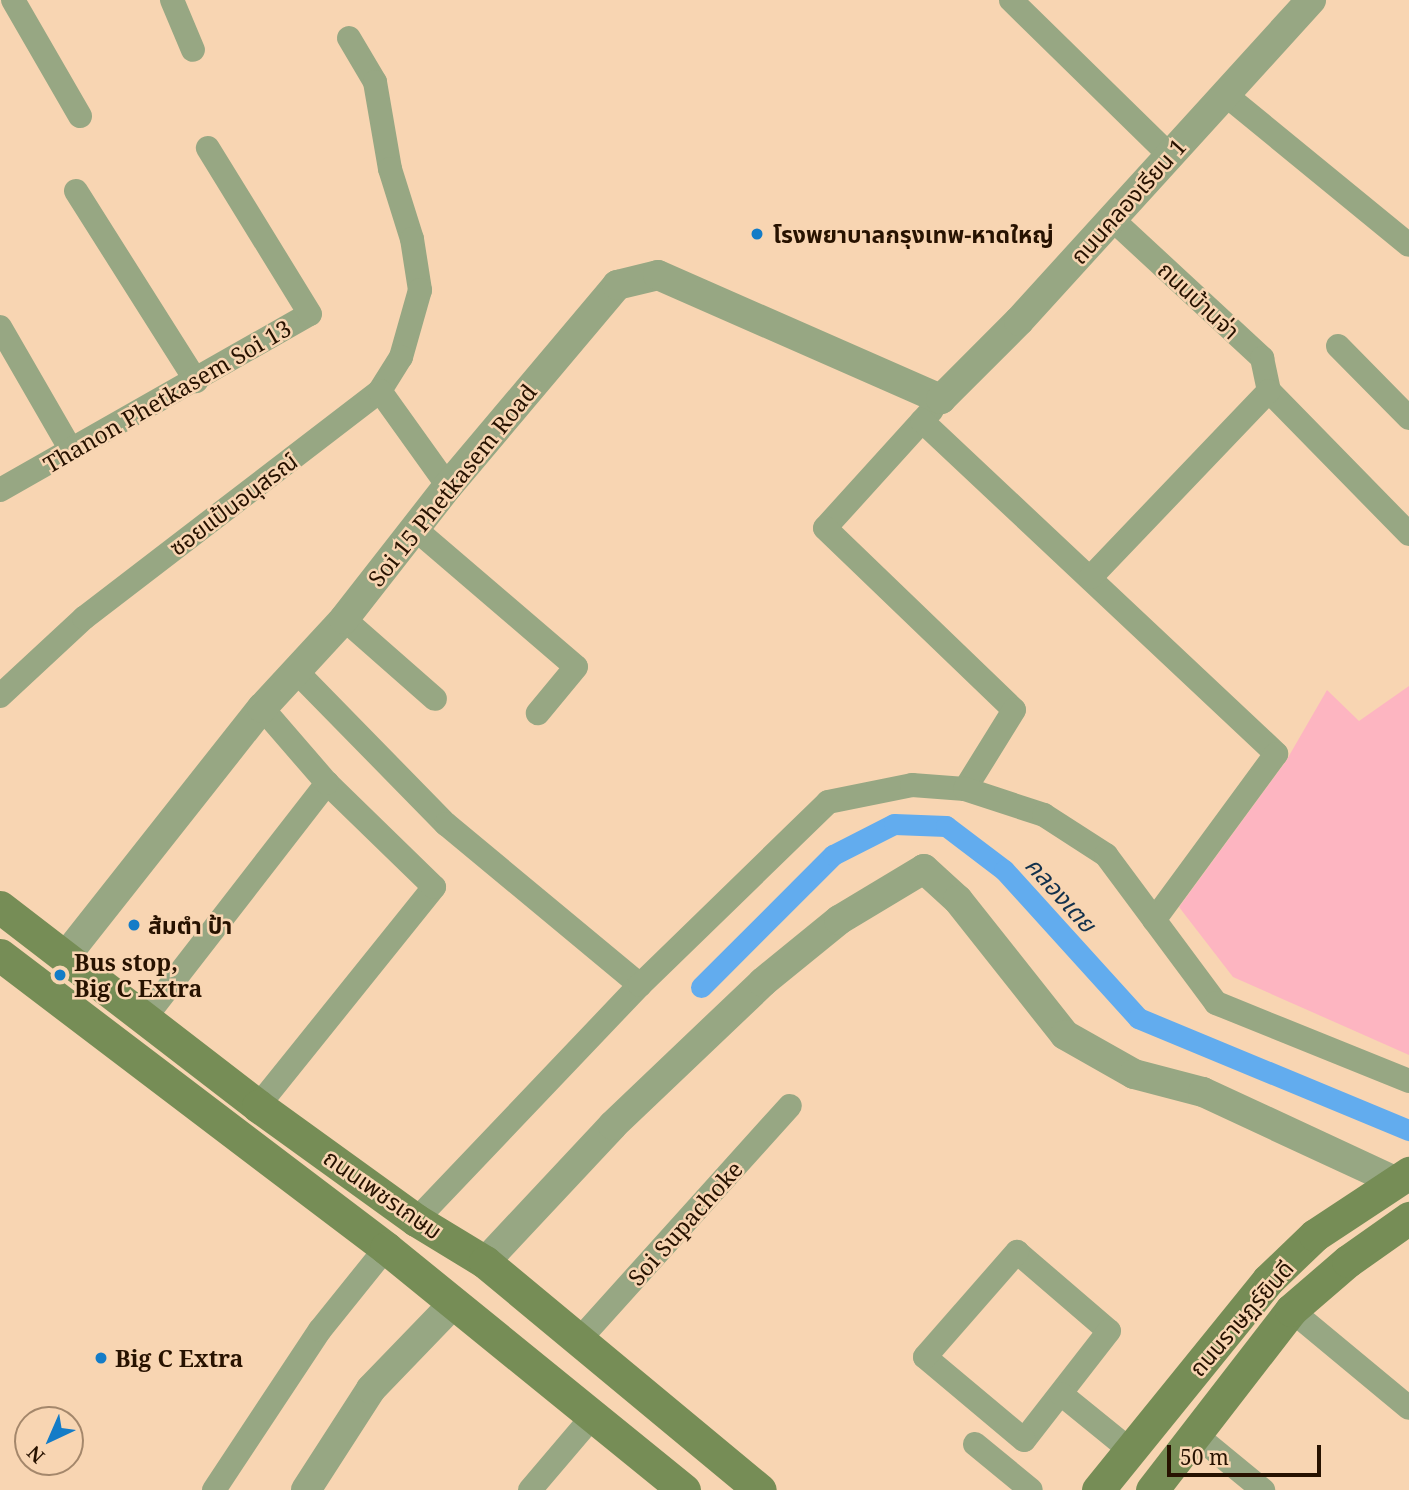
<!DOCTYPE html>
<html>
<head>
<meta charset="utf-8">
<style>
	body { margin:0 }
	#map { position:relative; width:1409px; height:1490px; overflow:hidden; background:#f8d5b2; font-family:"Noto Serif","Noto Sans Thai",serif }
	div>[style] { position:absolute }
	.green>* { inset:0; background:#fdb5c1 }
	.canal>* { height:21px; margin:-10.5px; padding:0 10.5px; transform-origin:10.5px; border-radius:10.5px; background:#62acee }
	.minor>* { height:24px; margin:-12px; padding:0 12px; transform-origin:12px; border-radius:12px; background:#97a783 }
	.tertiary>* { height:30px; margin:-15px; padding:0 15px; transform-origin:15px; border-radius:15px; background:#97a783 }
	.secondary>* { height:33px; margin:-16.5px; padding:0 16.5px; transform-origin:16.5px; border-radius:16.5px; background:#768d56 }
	.dots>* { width:19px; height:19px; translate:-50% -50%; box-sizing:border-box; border:4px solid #f8d5b2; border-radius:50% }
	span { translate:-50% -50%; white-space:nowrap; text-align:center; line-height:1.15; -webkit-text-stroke:5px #f8d5b2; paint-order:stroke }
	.street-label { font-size:23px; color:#271200 }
	.poi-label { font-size:23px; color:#271200; font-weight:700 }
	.left { translate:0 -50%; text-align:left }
	.water-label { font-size:24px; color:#12314c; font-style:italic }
	.north { position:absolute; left:14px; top:1406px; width:70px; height:70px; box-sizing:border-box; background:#f8d5b2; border:2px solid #a4876b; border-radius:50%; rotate:224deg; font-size:19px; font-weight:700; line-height:28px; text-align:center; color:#271200 }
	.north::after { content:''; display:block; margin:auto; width:24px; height:32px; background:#147cc7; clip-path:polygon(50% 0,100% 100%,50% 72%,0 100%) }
	.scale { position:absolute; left:1167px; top:1445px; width:154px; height:32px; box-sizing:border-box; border:4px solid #271200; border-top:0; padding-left:9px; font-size:21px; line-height:24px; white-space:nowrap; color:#271200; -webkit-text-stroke:5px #f8d5b2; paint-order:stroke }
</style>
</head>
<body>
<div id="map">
	<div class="green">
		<i style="clip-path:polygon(1409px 686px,1409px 1055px,1233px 977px,1179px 907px,1286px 761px,1327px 690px,1359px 721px)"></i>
	</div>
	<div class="canal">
		<i style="left:701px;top:987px;width:187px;rotate:-45deg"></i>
		<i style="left:833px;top:855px;width:68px;rotate:-26.9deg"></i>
		<i style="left:894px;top:824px;width:52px;rotate:2.2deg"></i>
		<i style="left:946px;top:826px;width:73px;rotate:37.2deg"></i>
		<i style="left:1004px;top:870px;width:200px;rotate:47.8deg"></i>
		<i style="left:1138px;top:1018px;width:293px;rotate:22.5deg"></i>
	</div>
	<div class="minor">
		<i style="left:13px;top:0;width:134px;rotate:60deg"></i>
		<i style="left:172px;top:0;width:54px;rotate:67.2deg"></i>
		<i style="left:1011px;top:0;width:220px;rotate:44.4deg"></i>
		<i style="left:349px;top:38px;width:51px;rotate:59.4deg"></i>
		<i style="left:375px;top:82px;width:88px;rotate:80.2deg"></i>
		<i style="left:390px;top:169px;width:73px;rotate:72.6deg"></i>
		<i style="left:412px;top:239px;width:52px;rotate:81.1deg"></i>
		<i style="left:420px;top:290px;width:70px;rotate:105.8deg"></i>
		<i style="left:401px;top:357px;width:40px;rotate:122deg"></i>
		<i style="left:1227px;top:96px;width:235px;rotate:39.3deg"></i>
		<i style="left:76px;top:191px;width:225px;rotate:57.7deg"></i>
		<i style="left:1112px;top:219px;width:205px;rotate:42.8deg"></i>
		<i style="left:1262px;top:358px;width:34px;rotate:78deg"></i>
		<i style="left:1269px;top:391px;width:200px;rotate:45.6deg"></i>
		<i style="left:0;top:327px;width:142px;rotate:60deg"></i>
		<i style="left:1338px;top:346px;width:101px;rotate:45.4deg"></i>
		<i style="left:932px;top:410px;width:159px;rotate:132.2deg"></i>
		<i style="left:825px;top:528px;width:262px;rotate:43.9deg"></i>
		<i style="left:1014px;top:710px;width:93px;rotate:121.8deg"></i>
		<i style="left:922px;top:421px;width:486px;rotate:43.2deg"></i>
		<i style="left:1276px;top:754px;width:206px;rotate:126.3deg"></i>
		<i style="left:0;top:490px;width:356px;rotate:-29.6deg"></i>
		<i style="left:310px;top:314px;width:195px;rotate:-121.6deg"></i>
		<i style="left:414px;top:528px;width:213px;rotate:40.6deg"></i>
		<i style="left:576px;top:667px;width:60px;rotate:129.6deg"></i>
		<i style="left:1091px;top:577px;width:257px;rotate:-46.3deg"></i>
		<i style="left:344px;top:619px;width:121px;rotate:41.3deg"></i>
		<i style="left:295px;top:670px;width:216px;rotate:45.6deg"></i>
		<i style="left:446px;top:824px;width:252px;rotate:39.7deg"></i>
		<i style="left:0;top:696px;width:115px;rotate:-42.9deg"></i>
		<i style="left:84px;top:618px;width:373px;rotate:-37.5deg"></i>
		<i style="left:380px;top:391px;width:117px;rotate:54.4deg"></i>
		<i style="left:144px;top:1019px;width:299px;rotate:-52.2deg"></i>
		<i style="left:258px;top:1106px;width:281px;rotate:-51.2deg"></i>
		<i style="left:434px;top:887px;width:149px;rotate:-135.8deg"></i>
		<i style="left:327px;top:783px;width:99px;rotate:-130.9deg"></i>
		<i style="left:416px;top:1220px;width:325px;rotate:-46.4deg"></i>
		<i style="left:640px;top:985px;width:262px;rotate:-44.2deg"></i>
		<i style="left:828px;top:802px;width:86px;rotate:-11.4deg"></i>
		<i style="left:912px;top:785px;width:53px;rotate:4.3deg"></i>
		<i style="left:965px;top:789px;width:83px;rotate:18.2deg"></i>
		<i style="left:1044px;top:815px;width:74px;rotate:32.8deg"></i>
		<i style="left:1106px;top:855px;width:184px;rotate:53.4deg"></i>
		<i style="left:1216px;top:1003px;width:208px;rotate:22deg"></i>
		<i style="left:1017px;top:1252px;width:121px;rotate:40.7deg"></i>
		<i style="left:1109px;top:1331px;width:138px;rotate:127.9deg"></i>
		<i style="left:1024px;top:1440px;width:129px;rotate:-140deg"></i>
		<i style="left:925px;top:1357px;width:140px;rotate:-48.8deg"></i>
		<i style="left:1291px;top:1310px;width:153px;rotate:39.7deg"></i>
		<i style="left:579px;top:1340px;width:315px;rotate:-48deg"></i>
		<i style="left:1061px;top:1394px;width:89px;rotate:39.1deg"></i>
		<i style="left:1196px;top:1435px;width:87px;rotate:39.4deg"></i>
		<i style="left:975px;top:1444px;width:72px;rotate:39.4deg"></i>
		<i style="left:214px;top:1490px;width:192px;rotate:-56.5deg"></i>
		<i style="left:320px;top:1330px;width:105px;rotate:-51.2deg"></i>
		<i style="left:530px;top:1490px;width:97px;rotate:-49.6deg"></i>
	</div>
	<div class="tertiary">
		<i style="left:65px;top:957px;width:318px;rotate:-51.7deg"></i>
		<i style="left:262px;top:708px;width:121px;rotate:-47.3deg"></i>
		<i style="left:344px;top:619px;width:169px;rotate:-52deg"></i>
		<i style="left:448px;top:486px;width:263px;rotate:-49.9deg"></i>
		<i style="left:617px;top:285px;width:42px;rotate:-13.7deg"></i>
		<i style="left:658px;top:275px;width:309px;rotate:23.7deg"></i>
		<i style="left:941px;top:399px;width:110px;rotate:-45deg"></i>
		<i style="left:1019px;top:321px;width:434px;rotate:-47.7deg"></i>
		<i style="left:485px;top:1262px;width:187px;rotate:-46.9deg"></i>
		<i style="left:613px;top:1125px;width:207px;rotate:-43.6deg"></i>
		<i style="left:763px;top:982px;width:98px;rotate:-39.2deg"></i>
		<i style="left:839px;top:920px;width:99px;rotate:-31deg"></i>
		<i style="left:924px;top:869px;width:46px;rotate:42.4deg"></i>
		<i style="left:958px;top:900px;width:172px;rotate:51.6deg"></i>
		<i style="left:1065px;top:1035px;width:79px;rotate:29.5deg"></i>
		<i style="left:1134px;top:1074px;width:71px;rotate:14.6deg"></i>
		<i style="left:1203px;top:1092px;width:212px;rotate:24.9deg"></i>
		<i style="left:306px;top:1490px;width:120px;rotate:-57.2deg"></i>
		<i style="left:371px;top:1389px;width:120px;rotate:-46deg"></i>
	</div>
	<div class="secondary">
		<i style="left:0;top:907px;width:326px;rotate:37.6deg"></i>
		<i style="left:258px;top:1106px;width:195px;rotate:35.8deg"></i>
		<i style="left:416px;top:1220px;width:81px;rotate:31.3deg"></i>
		<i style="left:485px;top:1262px;width:357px;rotate:39.7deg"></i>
		<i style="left:0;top:955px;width:485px;rotate:37.2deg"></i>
		<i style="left:386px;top:1248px;width:384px;rotate:39.1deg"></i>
		<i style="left:1098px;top:1490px;width:270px;rotate:-51deg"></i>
		<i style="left:1268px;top:1280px;width:65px;rotate:-43.8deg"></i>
		<i style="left:1315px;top:1235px;width:113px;rotate:-33.4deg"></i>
		<i style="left:1152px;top:1490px;width:227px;rotate:-52.3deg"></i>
		<i style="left:1291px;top:1310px;width:75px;rotate:-40.7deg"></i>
		<i style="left:1348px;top:1261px;width:75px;rotate:-35.2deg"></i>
	</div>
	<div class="dots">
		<i style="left:757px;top:234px;background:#147cc7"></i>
		<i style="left:134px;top:925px;background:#147cc7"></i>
		<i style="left:60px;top:975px;background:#147cc7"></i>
		<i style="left:101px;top:1358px;background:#147cc7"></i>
	</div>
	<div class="street-label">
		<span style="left:1128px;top:201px;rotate:-48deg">ถนนคลองเรียน 1</span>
		<span style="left:1199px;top:300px;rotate:43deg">ถนนบ้านจ่า</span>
		<span style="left:167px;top:396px;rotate:-30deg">Thanon Phetkasem Soi 13</span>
		<span style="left:452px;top:485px;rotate:-51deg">Soi 15 Phetkasem Road</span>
		<span style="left:233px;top:504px;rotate:-37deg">ซอยแป้นอนุสรณ์</span>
		<span style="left:383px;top:1194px;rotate:35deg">ถนนเพชรเกษม</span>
		<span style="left:685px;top:1223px;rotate:-48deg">Soi Supachoke</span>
		<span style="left:1241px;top:1318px;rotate:-49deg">ถนนราษฎร์ยินดี</span>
	</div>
	<div class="poi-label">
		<span class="left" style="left:773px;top:234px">โรงพยาบาลกรุงเทพ-หาดใหญ่</span>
		<span class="left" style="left:148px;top:925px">ส้มตำ ป้า</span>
		<span class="left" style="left:74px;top:975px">Bus stop,<br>Big C Extra</span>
		<span class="left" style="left:115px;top:1358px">Big C Extra</span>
	</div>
	<div class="water-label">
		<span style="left:1061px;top:894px;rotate:48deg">คลองเตย</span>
	</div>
	<div class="north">N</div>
	<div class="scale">50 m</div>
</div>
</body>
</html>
